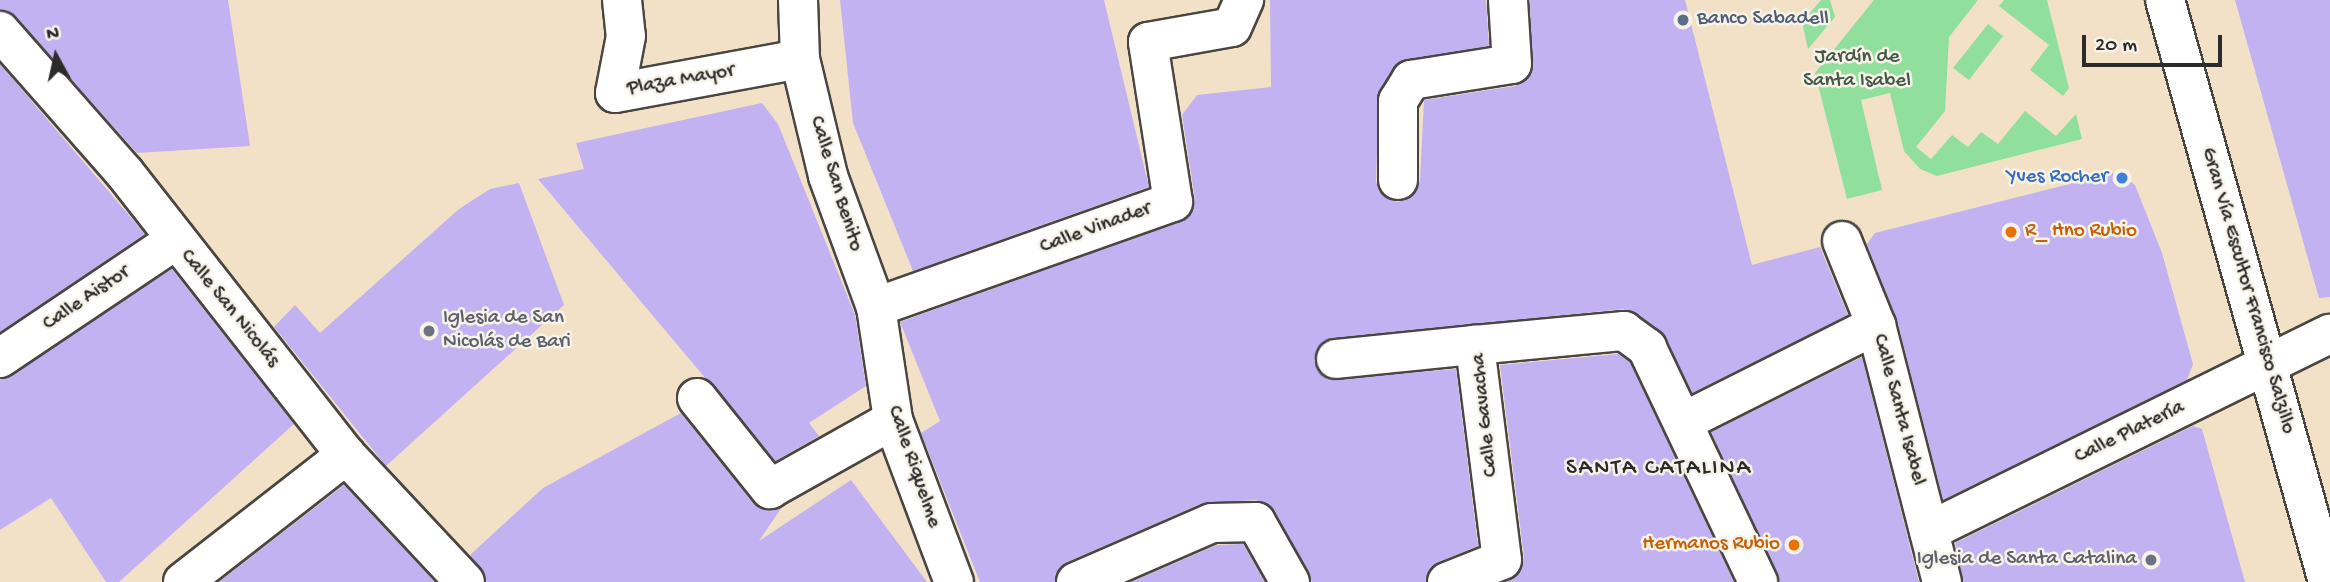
<!DOCTYPE html>
<html>
<head>
<meta charset="utf-8">
<style>
	body { margin:0 }
	#map { position:relative; width:2330px; height:582px; overflow:hidden; background:#f3e1c7; font-family:"Gochi Hand",sans-serif }
	div>[style] { position:absolute }
	.green>* { inset:0; background:#90df9d }
	.building>* { inset:0; background:#c2b2f1 }
	.roads { filter:drop-shadow(2px 0 #494642) drop-shadow(-2px 0 #494642) drop-shadow(0 2px #494642) drop-shadow(0 -2px #494642) }
	.street>* { height:38px; margin:-19px; padding:0 19px; transform-origin:19px; border-radius:19px; background:#fff }
	.secondary>* { height:38px; margin:-19px; padding:0 19px; transform-origin:19px; border-radius:19px; background:#fff }
	.dots>* { width:19px; height:19px; translate:-50% -50%; box-sizing:border-box; border:4px solid #f7f3e8; border-radius:50% }
	span { translate:-50% -50%; white-space:nowrap; text-align:center; line-height:1.15; -webkit-text-stroke:5px #f7f3e8; paint-order:stroke }
	.service-label { font-size:21px; color:#4e5e75 }
	.left { translate:0 -50%; text-align:left }
	.park-label { font-size:21px; color:#445848 }
	.street-label { font-size:21px; color:#2b2b2b }
	.shop-label { font-size:21px; color:#366cbe }
	.right { translate:-100% -50%; text-align:right }
	.food-label { font-size:21px; color:#c56008 }
	.worship-label { font-size:21px; color:#5b616d }
	.neighbourhood-label { font-size:23px; color:#2b2b2b; letter-spacing:2px }
	.north { position:absolute; left:21px; top:21px; width:70px; height:70px; -webkit-text-stroke:5px #f7f3e8; paint-order:stroke; rotate:352deg; font-size:19px; font-weight:700; line-height:28px; text-align:center; color:#2b2b2b }
	.north::after { content:''; display:block; margin:auto; width:24px; height:32px; background:#2b2b2b; clip-path:polygon(50% 0,100% 100%,50% 72%,0 100%) }
	.scale { position:absolute; left:2082px; top:35px; width:140px; height:32px; box-sizing:border-box; border:4px solid #2b2b2b; border-top:0; padding-left:9px; font-size:21px; line-height:24px; white-space:nowrap; color:#2b2b2b; -webkit-text-stroke:5px #f7f3e8; paint-order:stroke }
</style>
</head>
<body>
<div id="map">
	<div class="green">
		<i style="clip-path:polygon(1821px 0,1830px 0,1835px 17px,1808px 49px,1802px 22px)"></i>
		<i style="clip-path:polygon(1874px 0,1978px 0,1949px 37px,1945px 111px,1916px 147px,1931px 159px,1952px 135px,1968px 147px,1981px 132px,1998px 144px,2025px 111px,2056px 136px,2076px 114px,2082px 139px,1937px 176px,1920px 169px,1904px 151px,1890px 93px,1861px 100px,1882px 190px,1847px 199px,1815px 73px)"></i>
		<i style="clip-path:polygon(2004px 0,2047px 0,2069px 88px,2063px 96px,2030px 70px,2049px 45px,1999px 6px)"></i>
		<i style="clip-path:polygon(1988px 24px,2003px 36px,1969px 80px,1953px 68px)"></i>
	</div>
	<div class="building">
		<i style="clip-path:polygon(0 0,228px 0,250px 146px,137px 153px,16px 17px,0 10px)"></i>
		<i style="clip-path:polygon(840px 0,1104px 0,1149px 187px,913px 271px,853px 123px)"></i>
		<i style="clip-path:polygon(1270px 0,1486px 0,1489px 46px,1399px 62px,1379px 90px,1376px 181px,1379px 191px,1397px 202px,1409px 199px,1420px 181px,1424px 100px,1515px 86px,1532px 74px,1530px 0,1685px 0,1752px 265px,1820px 247px,1848px 315px,1692px 393px,1660px 331px,1623px 309px,1324px 341px,1314px 360px,1328px 379px,1456px 369px,1478px 546px,1438px 562px,1426px 582px,1312px 582px,1275px 511px,1256px 500px,1203px 503px,1067px 562px,1055px 582px,980px 582px,921px 433px,940px 421px,900px 322px,1188px 218px,1195px 199px,1182px 115px,1197px 95px,1271px 87px)"></i>
		<i style="clip-path:polygon(2235px 0,2330px 0,2330px 297px,2319px 298px)"></i>
		<i style="clip-path:polygon(0 64px,145px 234px,0 332px)"></i>
		<i style="clip-path:polygon(762px 103px,778px 124px,855px 315px,866px 386px,809px 423px,819px 436px,775px 461px,538px 179px,584px 169px,576px 143px)"></i>
		<i style="clip-path:polygon(2117px 172px,2135px 185px,2162px 253px,2193px 364px,2187px 380px,1943px 500px,1897px 320px,1867px 244px,1875px 233px)"></i>
		<i style="clip-path:polygon(519px 183px,564px 305px,386px 466px,274px 327px,295px 305px,320px 333px,459px 209px,490px 189px)"></i>
		<i style="clip-path:polygon(172px 269px,294px 424px,119px 582px,106px 582px,51px 498px,0 530px,0 380px)"></i>
		<i style="clip-path:polygon(1618px 354px,1630px 362px,1734px 582px,1506px 582px,1518px 574px,1524px 557px,1500px 365px)"></i>
		<i style="clip-path:polygon(1862px 357px,1919px 582px,1780px 582px,1711px 432px)"></i>
		<i style="clip-path:polygon(681px 413px,753px 503px,770px 511px,782px 507px,759px 541px,851px 480px,927px 582px,486px 582px,470px 555px,543px 488px)"></i>
		<i style="clip-path:polygon(2193px 426px,2202px 429px,2245px 582px,1963px 582px,1955px 543px)"></i>
		<i style="clip-path:polygon(344px 485px,435px 582px,219px 582px)"></i>
		<i style="clip-path:polygon(1243px 544px,1265px 582px,1131px 582px,1217px 545px)"></i>
	</div>
	<div class="roads">
		<div class="street">
			<i style="left:622px;top:0;width:36px;rotate:84deg"></i>
			<i style="left:626px;top:36px;width:58px;rotate:100.9deg"></i>
			<i style="left:615px;top:93px;width:188px;rotate:-10.4deg"></i>
			<i style="left:798px;top:0;width:59px;rotate:88.1deg"></i>
			<i style="left:800px;top:59px;width:120px;rotate:76.5deg"></i>
			<i style="left:828px;top:176px;width:140px;rotate:69.9deg"></i>
			<i style="left:876px;top:307px;width:114px;rotate:81.4deg"></i>
			<i style="left:893px;top:420px;width:173px;rotate:69.4deg"></i>
			<i style="left:0;top:31px;width:188px;rotate:48.7deg"></i>
			<i style="left:124px;top:172px;width:360px;rotate:51.9deg"></i>
			<i style="left:346px;top:455px;width:174px;rotate:46.9deg"></i>
			<i style="left:1398px;top:180px;width:79px;rotate:-90deg"></i>
			<i style="left:1398px;top:101px;width:25px;rotate:-58deg"></i>
			<i style="left:1411px;top:80px;width:102px;rotate:-9deg"></i>
			<i style="left:1512px;top:64px;width:64px;rotate:-93.6deg"></i>
			<i style="left:1842px;top:241px;width:91px;rotate:68deg"></i>
			<i style="left:1876px;top:325px;width:265px;rotate:75.6deg"></i>
			<i style="left:876px;top:307px;width:315px;rotate:-19.5deg"></i>
			<i style="left:1173px;top:202px;width:162px;rotate:-98.9deg"></i>
			<i style="left:1148px;top:42px;width:85px;rotate:-10.1deg"></i>
			<i style="left:1232px;top:27px;width:30px;rotate:-66deg"></i>
			<i style="left:0;top:358px;width:210px;rotate:-33.9deg"></i>
			<i style="left:1336px;top:359px;width:140px;rotate:-5.8deg"></i>
			<i style="left:697px;top:398px;width:117px;rotate:51.3deg"></i>
			<i style="left:770px;top:489px;width:141px;rotate:-29.3deg"></i>
			<i style="left:1683px;top:422px;width:216px;rotate:-26.7deg"></i>
			<i style="left:1929px;top:531px;width:447px;rotate:-26.2deg"></i>
			<i style="left:183px;top:582px;width:207px;rotate:-37.9deg"></i>
			<i style="left:1076px;top:582px;width:148px;rotate:-23.5deg"></i>
			<i style="left:1212px;top:523px;width:44px;rotate:-1.3deg"></i>
			<i style="left:1256px;top:522px;width:69px;rotate:60.5deg"></i>
			<i style="left:1447px;top:582px;width:59px;rotate:-21.8deg"></i>
			<i style="left:1502px;top:560px;width:217px;rotate:-97.2deg"></i>
			<i style="left:1475px;top:345px;width:150px;rotate:-5.4deg"></i>
			<i style="left:1624px;top:331px;width:29px;rotate:36deg"></i>
			<i style="left:1647px;top:348px;width:259px;rotate:64.6deg"></i>
		</div>
		<div class="secondary">
			<i style="left:2165px;top:0;width:604px;rotate:74.35deg"></i>
		</div>
	</div>
	<div class="dots">
		<i style="left:1683px;top:20px;background:#5c6f8a"></i>
		<i style="left:2122px;top:178px;background:#3f7fe0"></i>
		<i style="left:2011px;top:232px;background:#e8710a"></i>
		<i style="left:429px;top:331px;background:#6b7280"></i>
		<i style="left:1794px;top:545px;background:#e8710a"></i>
		<i style="left:2151px;top:560px;background:#6b7280"></i>
	</div>
	<div class="service-label">
		<span class="left" style="left:1697px;top:20px">Banco Sabadell</span>
	</div>
	<div class="park-label">
		<span style="left:1857px;top:70px">Jardín de<br>Santa Isabel</span>
	</div>
	<div class="street-label">
		<span style="left:681px;top:81px;rotate:-10deg">Plaza Mayor</span>
		<span style="left:835px;top:184px;rotate:73deg">Calle San Benito</span>
		<span style="left:1096px;top:229px;rotate:-20deg">Calle Vinader</span>
		<span style="left:2247px;top:291px;rotate:74deg">Gran Vía Escultor Francisco Salzillo</span>
		<span style="left:87px;top:299px;rotate:-34deg">Calle Aistor</span>
		<span style="left:229px;top:309px;rotate:51deg">Calle San Nicolás</span>
		<span style="left:1898px;top:410px;rotate:75deg">Calle Santa Isabel</span>
		<span style="left:1486px;top:415px;rotate:-96deg">Calle Gavacha</span>
		<span style="left:2130px;top:433px;rotate:-26deg">Calle Platería</span>
		<span style="left:913px;top:467px;rotate:71deg">Calle Riquelme</span>
	</div>
	<div class="shop-label">
		<span class="right" style="left:2108px;top:178px">Yves Rocher</span>
	</div>
	<div class="food-label">
		<span class="left" style="left:2025px;top:232px">R_ Hno Rubio</span>
		<span class="right" style="left:1780px;top:545px">Hermanos Rubio</span>
	</div>
	<div class="worship-label">
		<span class="left" style="left:443px;top:331px">Iglesia de San<br>Nicolás de Bari</span>
		<span class="right" style="left:2137px;top:560px">Iglesia de Santa Catalina</span>
	</div>
	<div class="neighbourhood-label">
		<span style="left:1659px;top:469px">SANTA CATALINA</span>
	</div>
	<div class="north">N</div>
	<div class="scale">20 m</div>
</div>
</body>
</html>
